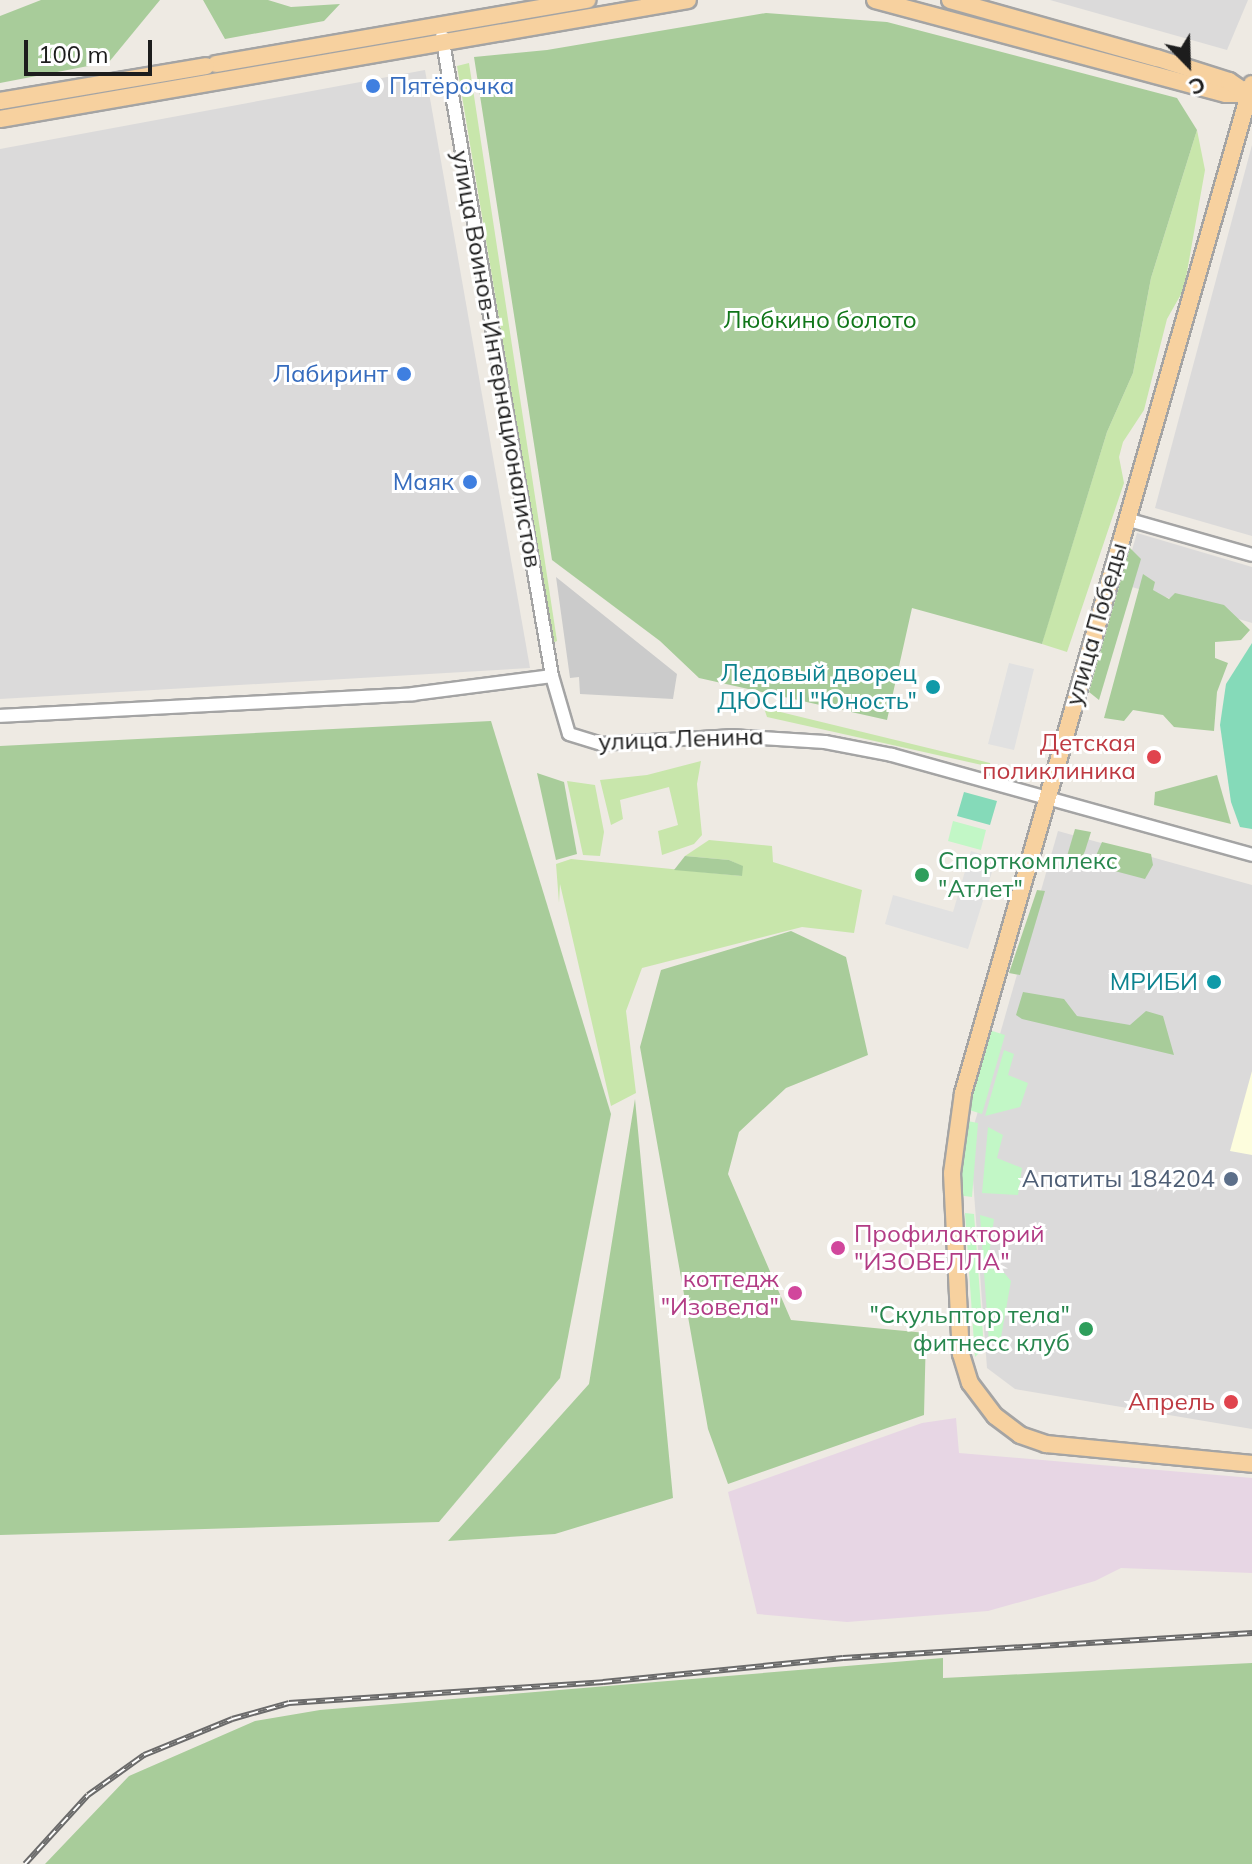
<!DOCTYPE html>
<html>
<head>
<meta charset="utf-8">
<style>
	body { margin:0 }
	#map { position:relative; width:1252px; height:1864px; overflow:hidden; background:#eeeae3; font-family:Mulish,sans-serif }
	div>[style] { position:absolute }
	.residential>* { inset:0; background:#dbdada }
	.industrial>* { inset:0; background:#e7d6e4 }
	.education>* { inset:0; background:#fdfddd }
	.religious>* { inset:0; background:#cbcbcb }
	.grass>* { inset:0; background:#c8e6ab }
	.forest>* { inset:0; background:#a8cc9a }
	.park>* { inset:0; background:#c2f7c6 }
	.pitch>* { inset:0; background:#85dab9 }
	.parking>* { inset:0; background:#e1e1e1 }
	.roads { filter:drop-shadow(2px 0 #a4a4a4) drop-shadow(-2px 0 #a4a4a4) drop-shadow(0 2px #a4a4a4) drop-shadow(0 -2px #a4a4a4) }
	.minor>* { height:12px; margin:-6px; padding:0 6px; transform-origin:6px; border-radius:6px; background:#fff }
	.major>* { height:16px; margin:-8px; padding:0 8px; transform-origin:8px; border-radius:8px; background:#f7d19f }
	.rail>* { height:6px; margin-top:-3px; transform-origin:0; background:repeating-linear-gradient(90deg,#fff 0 9px,#6b6b6b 0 18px); box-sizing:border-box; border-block:2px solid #6b6b6b }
	.dots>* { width:22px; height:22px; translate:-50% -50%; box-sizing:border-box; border:4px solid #fff; border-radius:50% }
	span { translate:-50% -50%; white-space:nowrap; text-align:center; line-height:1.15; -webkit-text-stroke:6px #fff; paint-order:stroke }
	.shop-label { font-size:24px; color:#366cbe }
	.left { translate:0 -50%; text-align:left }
	.right { translate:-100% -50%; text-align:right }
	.park-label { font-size:24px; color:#107619 }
	.street-label { font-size:24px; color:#1d1d1d }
	.culture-label { font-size:24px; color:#0d838f }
	.health-label { font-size:24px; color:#be3a42 }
	.leisure-label { font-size:24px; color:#27864d }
	.service-label { font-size:24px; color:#4e5e75 }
	.hotel-label { font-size:24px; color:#b23c85 }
	.north { position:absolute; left:1148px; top:24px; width:80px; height:80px; -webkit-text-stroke:6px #fff; paint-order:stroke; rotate:157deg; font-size:22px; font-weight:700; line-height:32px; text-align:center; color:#1d1d1d }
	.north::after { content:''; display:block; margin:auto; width:28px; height:36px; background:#1d1d1d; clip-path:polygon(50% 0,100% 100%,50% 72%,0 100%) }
	.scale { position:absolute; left:24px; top:40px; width:128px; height:36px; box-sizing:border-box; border:4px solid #1d1d1d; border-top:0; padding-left:10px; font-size:24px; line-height:28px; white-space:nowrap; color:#1d1d1d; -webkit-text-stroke:6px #fff; paint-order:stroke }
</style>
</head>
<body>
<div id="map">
	<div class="residential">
		<i style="clip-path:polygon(1050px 0,1248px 0,1227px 50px)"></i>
		<i style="clip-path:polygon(425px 70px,530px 668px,0 699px,0 149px)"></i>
		<i style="clip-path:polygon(1252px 145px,1252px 536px,1155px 508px)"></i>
		<i style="clip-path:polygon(1137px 533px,1252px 567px,1252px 623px,1122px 584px)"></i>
		<i style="clip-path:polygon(1058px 831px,1252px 885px,1252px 1429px,1015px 1389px,987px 1368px,970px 1139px)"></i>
	</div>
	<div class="industrial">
		<i style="clip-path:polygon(956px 1418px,959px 1453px,1252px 1478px,1252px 1573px,1121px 1568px,1095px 1581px,988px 1611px,847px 1622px,757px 1614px,728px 1492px,922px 1423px)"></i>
	</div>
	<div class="education">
		<i style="clip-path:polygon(1252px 1071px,1252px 1155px,1230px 1151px)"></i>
	</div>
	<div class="religious">
		<i style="clip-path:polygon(556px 577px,677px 674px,673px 699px,580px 694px,579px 677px,570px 678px)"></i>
	</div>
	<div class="grass">
		<i style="clip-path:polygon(469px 63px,557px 641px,553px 643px,457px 66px)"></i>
		<i style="clip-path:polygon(1197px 130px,1205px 170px,1184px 289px,1167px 319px,1144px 410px,1123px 442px,1119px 457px,1124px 483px,1067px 652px,1042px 644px,1045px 633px,1107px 432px,1133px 373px,1151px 278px)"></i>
		<i style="clip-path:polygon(764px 708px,990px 763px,991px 767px,767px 717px)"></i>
		<i style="clip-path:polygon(701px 761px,697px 784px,702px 835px,694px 844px,662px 855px,658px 831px,678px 825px,669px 787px,620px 800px,623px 819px,611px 825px,600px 780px,647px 775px)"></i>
		<i style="clip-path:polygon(567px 781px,595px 785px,604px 832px,600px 856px,583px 855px)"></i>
		<i style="clip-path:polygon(709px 840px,772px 846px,773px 862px,862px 890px,854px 933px,802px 927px,642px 968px,626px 1011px,636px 1093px,611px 1106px,560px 884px,559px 903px,556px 864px,571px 859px,742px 876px,742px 866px,729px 860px,685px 856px)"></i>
	</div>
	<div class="forest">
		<i style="clip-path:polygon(41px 0,160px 0,109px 62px,0 83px,0 16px)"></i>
		<i style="clip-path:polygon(203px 0,268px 0,291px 7px,340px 4px,324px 21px,225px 39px)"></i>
		<i style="clip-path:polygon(766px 13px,887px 22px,1177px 98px,1197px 130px,1151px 278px,1133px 373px,1107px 432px,1042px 644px,912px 608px,887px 720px,699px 678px,660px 641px,552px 560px,474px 57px,547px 50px)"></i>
		<i style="clip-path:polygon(1130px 548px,1141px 559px,1099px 700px,1089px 692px)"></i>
		<i style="clip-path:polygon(1143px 574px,1155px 582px,1153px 590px,1169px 599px,1175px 593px,1224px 605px,1250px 630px,1241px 640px,1215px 642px,1215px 658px,1228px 663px,1217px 692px,1214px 731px,1174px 727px,1163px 715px,1133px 710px,1124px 721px,1104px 718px)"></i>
		<i style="clip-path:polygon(491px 721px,611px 1114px,560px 1378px,439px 1522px,0 1535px,0 746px)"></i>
		<i style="clip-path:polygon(537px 773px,564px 782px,577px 854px,556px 860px)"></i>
		<i style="clip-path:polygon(1217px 775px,1231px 824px,1154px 805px,1155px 792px)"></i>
		<i style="clip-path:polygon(1075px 829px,1091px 832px,1085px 851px,1081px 860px,1065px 863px)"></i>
		<i style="clip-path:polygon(1102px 842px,1151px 854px,1153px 865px,1145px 879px,1092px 865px)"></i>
		<i style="clip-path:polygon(685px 856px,729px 860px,743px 866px,742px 876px,674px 870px)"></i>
		<i style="clip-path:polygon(1037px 890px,1045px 891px,1020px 975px,1009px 973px)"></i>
		<i style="clip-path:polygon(791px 931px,846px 957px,868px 1055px,786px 1088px,739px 1132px,728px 1174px,791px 1320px,926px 1333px,924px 1415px,728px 1484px,708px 1429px,640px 1047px,661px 970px)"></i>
		<i style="clip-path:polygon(1023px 992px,1064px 999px,1077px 1016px,1130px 1025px,1146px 1011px,1163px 1016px,1174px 1055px,1022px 1019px,1016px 1015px)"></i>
		<i style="clip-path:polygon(635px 1099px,673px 1498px,555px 1534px,448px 1541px,589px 1384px)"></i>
		<i style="clip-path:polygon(943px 1658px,943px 1678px,1252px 1663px,1252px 1864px,45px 1864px,129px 1776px,255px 1721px,320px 1710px)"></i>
	</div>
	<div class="park">
		<i style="clip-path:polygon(953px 821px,986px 830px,981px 850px,948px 841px)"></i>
		<i style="clip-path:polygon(986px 1029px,1005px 1035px,982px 1114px,963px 1108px)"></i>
		<i style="clip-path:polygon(1004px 1050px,1014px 1054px,1008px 1075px,1028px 1083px,1020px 1107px,985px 1116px)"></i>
		<i style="clip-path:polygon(962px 1120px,978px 1123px,972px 1197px,957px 1195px)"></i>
		<i style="clip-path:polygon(988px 1127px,1003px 1135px,997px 1158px,1022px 1168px,1018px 1195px,982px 1193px)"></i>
		<i style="clip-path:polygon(965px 1213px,974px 1214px,984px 1348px,975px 1357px)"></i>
		<i style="clip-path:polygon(980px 1215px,994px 1219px,989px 1255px,1011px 1281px,1000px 1343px,989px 1343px)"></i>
	</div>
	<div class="pitch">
		<i style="clip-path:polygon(1252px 643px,1252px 829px,1240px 827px,1231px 802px,1220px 725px,1226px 684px)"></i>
		<i style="clip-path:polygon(964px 792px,997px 801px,990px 825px,957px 816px)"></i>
	</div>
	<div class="parking">
		<i style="clip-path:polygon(1009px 663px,1034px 669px,1014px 750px,988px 744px)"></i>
		<i style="clip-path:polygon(971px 851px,996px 859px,968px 949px,885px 924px,893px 895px,953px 912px)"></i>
	</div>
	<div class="roads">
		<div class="minor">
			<i style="left:442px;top:36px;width:649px;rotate:80.25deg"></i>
			<i style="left:552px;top:676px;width:60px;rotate:73.7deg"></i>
			<i style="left:569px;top:734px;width:34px;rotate:17deg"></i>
			<i style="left:601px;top:744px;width:129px;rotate:-3.5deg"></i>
			<i style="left:730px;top:736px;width:95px;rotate:3.6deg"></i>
			<i style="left:825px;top:742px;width:68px;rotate:11deg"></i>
			<i style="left:892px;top:755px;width:374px;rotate:15.5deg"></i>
			<i style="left:1126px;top:519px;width:131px;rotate:15.9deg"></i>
			<i style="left:0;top:716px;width:414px;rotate:-3deg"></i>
			<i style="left:413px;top:694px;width:140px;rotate:-7.4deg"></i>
		</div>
		<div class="major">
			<i style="left:875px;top:0;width:363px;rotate:15deg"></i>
			<i style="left:1226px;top:94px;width:22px"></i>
			<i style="left:950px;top:0;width:215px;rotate:15.7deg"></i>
			<i style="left:1157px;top:58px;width:76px;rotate:17.7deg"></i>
			<i style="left:1229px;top:81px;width:22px;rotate:34deg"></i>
			<i style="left:216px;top:64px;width:377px;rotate:-9.8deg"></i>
			<i style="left:1252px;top:84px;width:1050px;rotate:105.98deg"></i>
			<i style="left:963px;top:1093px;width:81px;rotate:97.8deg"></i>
			<i style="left:952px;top:1173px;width:181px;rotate:87.2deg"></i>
			<i style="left:961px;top:1354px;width:30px;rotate:73deg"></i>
			<i style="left:970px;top:1383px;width:41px;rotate:52.9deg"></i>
			<i style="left:995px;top:1416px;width:31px;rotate:37deg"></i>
			<i style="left:1020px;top:1435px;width:28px;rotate:19deg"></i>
			<i style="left:1046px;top:1444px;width:207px;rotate:5.5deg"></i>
			<i style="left:0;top:101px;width:209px;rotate:-9.6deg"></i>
			<i style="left:0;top:119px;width:698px;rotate:-9.81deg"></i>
		</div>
	</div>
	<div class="rail">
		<i style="left:25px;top:1864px;width:93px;rotate:-47.6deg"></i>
		<i style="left:88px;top:1795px;width:69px;rotate:-35.5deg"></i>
		<i style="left:144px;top:1755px;width:95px;rotate:-22.2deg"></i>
		<i style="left:232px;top:1719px;width:59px;rotate:-15.7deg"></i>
		<i style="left:289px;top:1703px;width:315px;rotate:-3.8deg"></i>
		<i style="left:603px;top:1682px;width:241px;rotate:-5.7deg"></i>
		<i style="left:843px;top:1658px;width:410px;rotate:-3.5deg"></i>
	</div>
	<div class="dots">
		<i style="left:373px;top:86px;background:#3f7fe0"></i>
		<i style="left:404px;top:374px;background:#3f7fe0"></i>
		<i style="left:470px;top:482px;background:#3f7fe0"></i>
		<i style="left:933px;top:687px;background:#0f9aa8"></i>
		<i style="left:1154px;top:757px;background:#e0444e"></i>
		<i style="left:922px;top:875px;background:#2e9e5b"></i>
		<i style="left:1214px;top:982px;background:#0f9aa8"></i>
		<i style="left:1231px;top:1179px;background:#5c6f8a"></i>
		<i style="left:838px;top:1248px;background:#d1479c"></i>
		<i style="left:795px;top:1293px;background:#d1479c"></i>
		<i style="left:1086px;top:1329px;background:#2e9e5b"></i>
		<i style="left:1231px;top:1402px;background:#e0444e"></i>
	</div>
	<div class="shop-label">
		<span class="left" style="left:389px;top:86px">Пятёрочка</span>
		<span class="right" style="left:388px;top:374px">Лабиринт</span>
		<span class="right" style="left:454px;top:482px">Маяк</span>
	</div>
	<div class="park-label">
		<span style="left:820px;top:320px">Любкино болото</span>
	</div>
	<div class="street-label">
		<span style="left:497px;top:359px;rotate:80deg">улица Воинов-Интернационалистов</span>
		<span style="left:1096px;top:624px;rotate:-74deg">улица Победы</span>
		<span style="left:681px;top:739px;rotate:-2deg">улица Ленина</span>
	</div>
	<div class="culture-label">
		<span class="right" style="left:917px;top:687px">Ледовый дворец<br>ДЮСШ "Юность"</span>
		<span class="right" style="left:1198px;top:982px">МРИБИ</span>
	</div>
	<div class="health-label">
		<span class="right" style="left:1136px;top:757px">Детская<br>поликлиника</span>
		<span class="right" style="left:1215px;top:1402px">Апрель</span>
	</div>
	<div class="leisure-label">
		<span class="left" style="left:938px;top:875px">Спорткомплекс<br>"Атлет"</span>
		<span class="right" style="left:1070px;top:1329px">"Скульптор тела"<br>фитнесс клуб</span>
	</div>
	<div class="service-label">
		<span class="right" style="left:1215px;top:1179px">Апатиты 184204</span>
	</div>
	<div class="hotel-label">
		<span class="left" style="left:854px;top:1248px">Профилакторий<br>"ИЗОВЕЛЛА"</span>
		<span class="right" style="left:779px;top:1293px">коттедж<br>"Изовела"</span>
	</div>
	<div class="north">С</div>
	<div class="scale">100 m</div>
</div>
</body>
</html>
